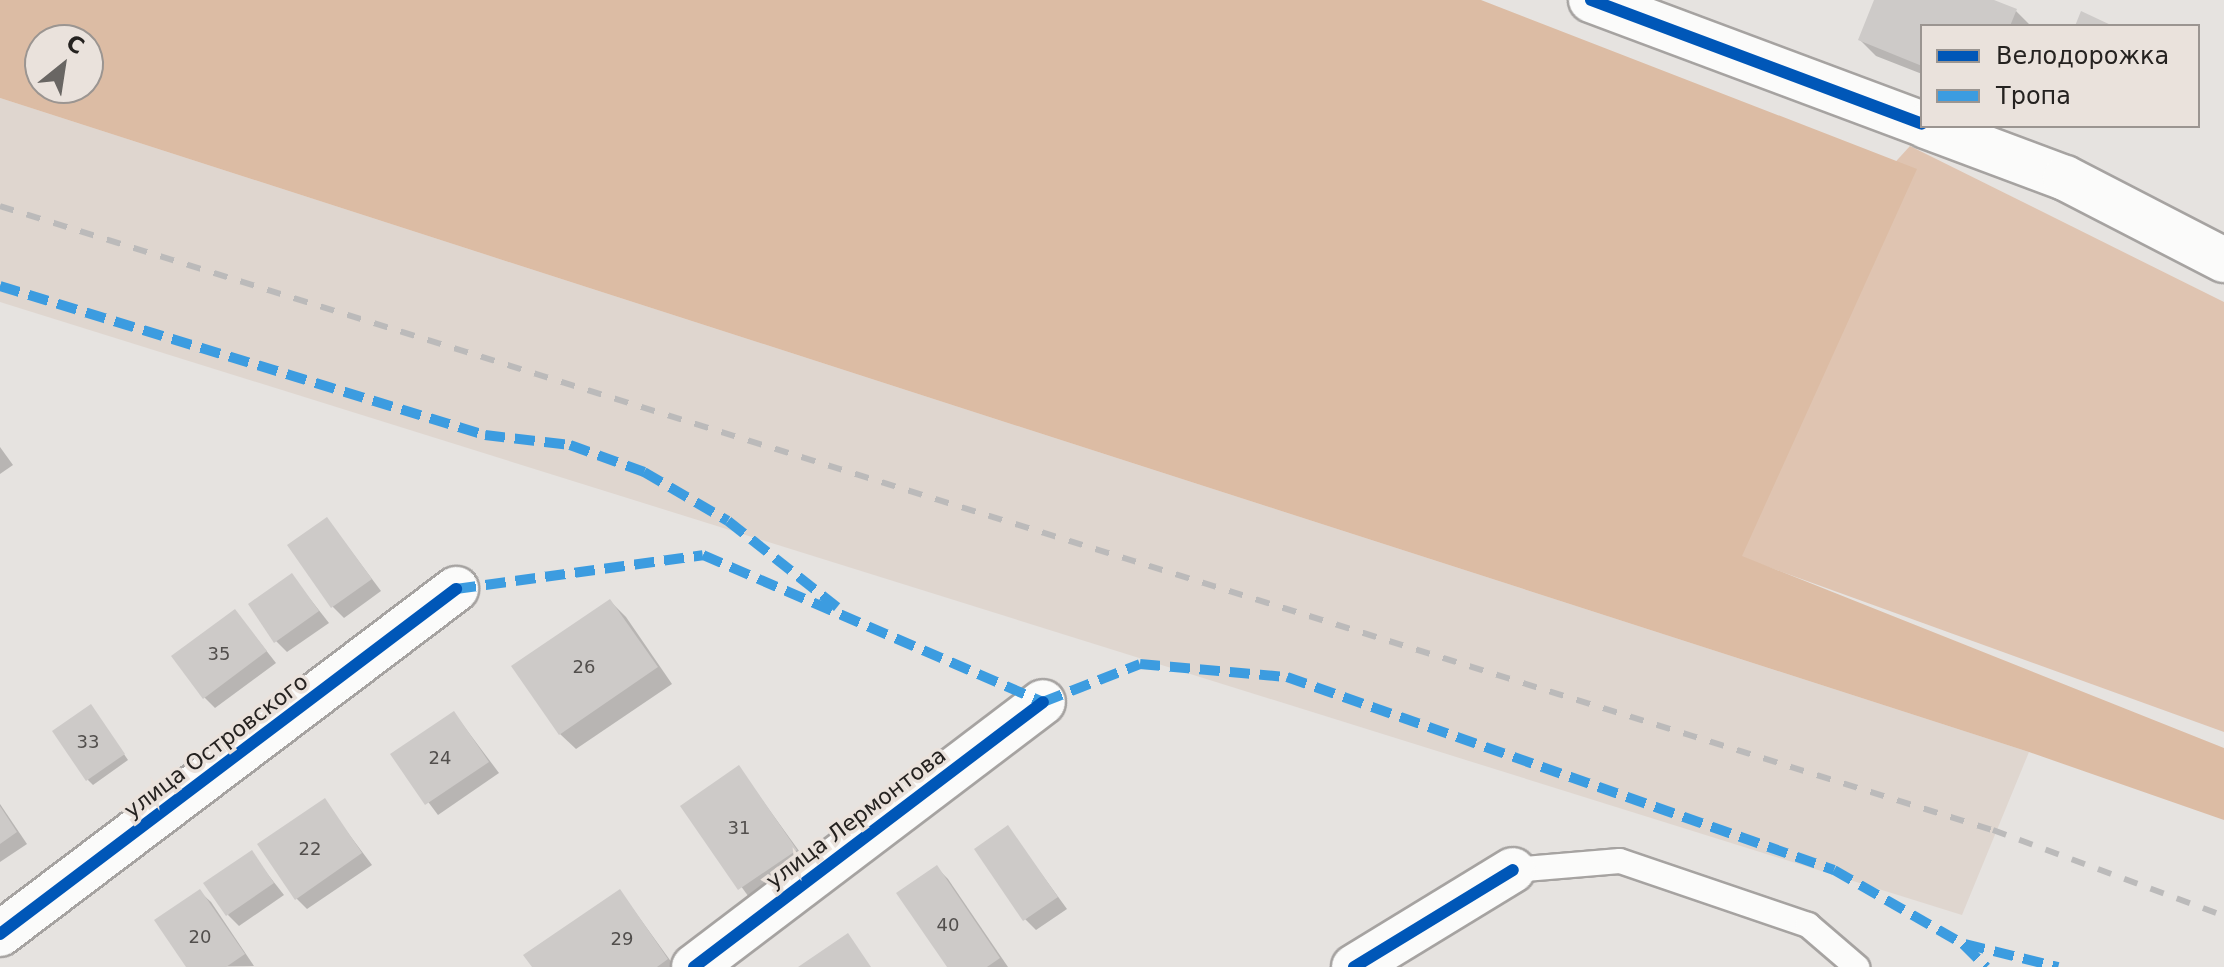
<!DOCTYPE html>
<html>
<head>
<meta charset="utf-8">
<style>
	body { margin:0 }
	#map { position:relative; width:2224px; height:967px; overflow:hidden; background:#e6e3e0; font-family:"DejaVu Sans",sans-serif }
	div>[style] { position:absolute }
	.built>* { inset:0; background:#dfd6cf }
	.green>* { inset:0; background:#dfc4b1 }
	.forest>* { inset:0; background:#dcbca4 }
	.shadow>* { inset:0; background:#0003 }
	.building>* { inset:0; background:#cdcac8 }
	.roads { filter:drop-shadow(2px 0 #a6a3a1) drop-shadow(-2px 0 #a6a3a1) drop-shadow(0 2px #a6a3a1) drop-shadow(0 -2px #a6a3a1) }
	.lane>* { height:24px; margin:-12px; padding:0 12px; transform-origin:12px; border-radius:12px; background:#fbfbfa }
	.street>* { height:44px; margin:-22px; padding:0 22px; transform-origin:22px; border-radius:22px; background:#fbfbfa }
	.rail>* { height:6px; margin-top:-3px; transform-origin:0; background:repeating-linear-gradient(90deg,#bbbaba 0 14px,transparent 0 28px) }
	.quiet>* { height:10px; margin-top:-5px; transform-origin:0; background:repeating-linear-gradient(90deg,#3c9ce0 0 20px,transparent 0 30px) }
	.cycleway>* { height:12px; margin:-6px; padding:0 6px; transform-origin:6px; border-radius:6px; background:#0057b8 }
	span { translate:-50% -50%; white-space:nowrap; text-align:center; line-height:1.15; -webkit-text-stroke:7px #eae2dc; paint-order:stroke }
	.number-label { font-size:18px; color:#524f4d }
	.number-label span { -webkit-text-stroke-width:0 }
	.street-label { font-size:22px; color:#252220 }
	.legend { position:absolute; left:1920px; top:24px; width:280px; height:104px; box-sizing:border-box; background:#eae2dc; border:2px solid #9b9591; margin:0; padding:10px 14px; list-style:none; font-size:24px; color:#252220 }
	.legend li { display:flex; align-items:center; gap:16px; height:40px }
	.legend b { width:40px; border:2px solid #9b9591 }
	.north { position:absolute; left:24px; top:24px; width:80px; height:80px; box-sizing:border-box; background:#eae2dc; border:2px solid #9b9591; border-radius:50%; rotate:30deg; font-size:22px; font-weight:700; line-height:32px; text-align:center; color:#252220 }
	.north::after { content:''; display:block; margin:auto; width:28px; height:36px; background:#696663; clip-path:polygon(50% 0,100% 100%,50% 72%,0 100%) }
</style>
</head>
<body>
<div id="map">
	<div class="built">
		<i style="clip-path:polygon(0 98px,2029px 752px,1962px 915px,0 302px)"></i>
	</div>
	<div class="green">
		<i style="clip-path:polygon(1910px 146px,2224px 302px,2224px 732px,1705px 544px,1878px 181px)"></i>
	</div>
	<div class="forest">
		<i style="clip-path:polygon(evenodd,0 0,1481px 0,1917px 169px,1742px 556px,2224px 748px,2224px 820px,2029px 752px,0 98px,0 0,40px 40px,88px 40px,88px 88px,40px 88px,40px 40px)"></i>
	</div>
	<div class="shadow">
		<i style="clip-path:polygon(1876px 0,1989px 0,2016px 11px,2031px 26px,1922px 26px,1922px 74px,1876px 56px,1860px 40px)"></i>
		<i style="clip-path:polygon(0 447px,13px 465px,0 474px)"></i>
		<i style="clip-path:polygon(327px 519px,381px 591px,344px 618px,333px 607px)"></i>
		<i style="clip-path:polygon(292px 576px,329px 623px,287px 652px,276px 641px)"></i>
		<i style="clip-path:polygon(610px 601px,626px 617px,672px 684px,576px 749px,560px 734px)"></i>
		<i style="clip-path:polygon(235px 611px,276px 663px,215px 708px,204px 697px)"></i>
		<i style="clip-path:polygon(95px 712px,128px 760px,93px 785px,88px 780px)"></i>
		<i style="clip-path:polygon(454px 713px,499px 773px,438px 815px,393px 755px)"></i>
		<i style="clip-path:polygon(739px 768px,807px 862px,751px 900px,683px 806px)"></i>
		<i style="clip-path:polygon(324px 801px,372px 865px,307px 909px,296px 898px)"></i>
		<i style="clip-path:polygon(0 804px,27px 844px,0 862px)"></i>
		<i style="clip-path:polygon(1008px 828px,1067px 909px,1036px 930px,1025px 919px)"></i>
		<i style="clip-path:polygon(251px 853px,284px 895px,239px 926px,228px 915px)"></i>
		<i style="clip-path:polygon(937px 868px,948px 879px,1008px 967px,949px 967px)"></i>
		<i style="clip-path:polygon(620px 891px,675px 967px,534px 967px)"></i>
		<i style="clip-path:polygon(200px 892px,211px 902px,254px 966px,189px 967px)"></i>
	</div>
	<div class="building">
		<i style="clip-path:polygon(1874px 0,1994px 0,2017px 9px,2010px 26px,1922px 26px,1922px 66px,1858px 40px)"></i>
		<i style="clip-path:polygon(2081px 11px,2113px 26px,2075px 26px)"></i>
		<i style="clip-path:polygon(327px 517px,372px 579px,331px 608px,287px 545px)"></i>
		<i style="clip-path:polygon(292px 573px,319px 611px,274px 643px,248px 604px)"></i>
		<i style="clip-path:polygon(610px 599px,658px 667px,559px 735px,511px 666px)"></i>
		<i style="clip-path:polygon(235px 609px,267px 651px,203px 699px,171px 656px)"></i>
		<i style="clip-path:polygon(91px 704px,125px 754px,86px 781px,52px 731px)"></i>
		<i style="clip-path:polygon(454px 711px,489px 762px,425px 805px,390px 754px)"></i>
		<i style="clip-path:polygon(739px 765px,797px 850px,738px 890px,680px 806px)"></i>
		<i style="clip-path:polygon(325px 798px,362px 853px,295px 900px,257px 844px)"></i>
		<i style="clip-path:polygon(0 806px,17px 832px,0 844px)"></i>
		<i style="clip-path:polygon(1008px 825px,1058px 897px,1023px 921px,974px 849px)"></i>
		<i style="clip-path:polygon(252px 850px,274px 883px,226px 916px,203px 883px)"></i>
		<i style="clip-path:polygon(937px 865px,1000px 958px,987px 967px,947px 967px,896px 893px)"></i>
		<i style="clip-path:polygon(200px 889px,245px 954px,226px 967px,186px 967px,154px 920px)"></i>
		<i style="clip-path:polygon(620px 889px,668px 959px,657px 967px,532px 967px,523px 955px)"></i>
		<i style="clip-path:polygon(848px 933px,871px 967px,798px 967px)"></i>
	</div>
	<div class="roads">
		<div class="lane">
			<i style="left:1513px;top:870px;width:107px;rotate:-4.8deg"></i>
			<i style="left:1620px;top:861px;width:199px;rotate:18.8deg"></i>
			<i style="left:1808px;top:925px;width:65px;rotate:40.6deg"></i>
		</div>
		<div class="street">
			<i style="left:1591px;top:0;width:353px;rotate:20.5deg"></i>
			<i style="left:1926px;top:126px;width:148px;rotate:20.5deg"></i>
			<i style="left:2065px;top:178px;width:179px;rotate:27.3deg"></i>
			<i style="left:0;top:934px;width:572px;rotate:-37.11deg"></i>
			<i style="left:694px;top:967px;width:438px;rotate:-37.2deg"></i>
			<i style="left:1354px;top:967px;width:186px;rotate:-31.4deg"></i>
		</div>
	</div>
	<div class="rail">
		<i style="left:0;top:206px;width:2088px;rotate:17.39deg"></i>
		<i style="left:1993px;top:830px;width:246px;rotate:20.4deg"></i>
	</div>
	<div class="quiet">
		<i style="left:0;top:286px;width:507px;rotate:17.08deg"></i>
		<i style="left:485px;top:435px;width:86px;rotate:6.7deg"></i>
		<i style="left:570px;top:445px;width:79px;rotate:20deg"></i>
		<i style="left:644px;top:472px;width:97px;rotate:30.3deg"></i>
		<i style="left:728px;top:521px;width:139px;rotate:38.3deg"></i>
		<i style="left:456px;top:589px;width:249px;rotate:-7.8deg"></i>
		<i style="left:703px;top:555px;width:370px;rotate:23.4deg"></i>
		<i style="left:1043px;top:702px;width:104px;rotate:-21.4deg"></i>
		<i style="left:1140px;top:664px;width:148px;rotate:5.1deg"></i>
		<i style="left:1287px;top:677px;width:580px;rotate:19.43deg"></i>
		<i style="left:1834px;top:870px;width:149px;rotate:29.8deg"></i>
		<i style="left:1963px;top:944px;width:33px;rotate:45deg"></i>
		<i style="left:1965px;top:944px;width:96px;rotate:13.9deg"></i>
	</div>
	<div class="cycleway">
		<i style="left:1591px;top:0;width:353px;rotate:20.5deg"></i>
		<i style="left:0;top:934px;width:572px;rotate:-37.11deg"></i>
		<i style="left:694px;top:967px;width:438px;rotate:-37.2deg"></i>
		<i style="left:1354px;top:967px;width:186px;rotate:-31.4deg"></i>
	</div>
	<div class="number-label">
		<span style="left:219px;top:654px">35</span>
		<span style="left:584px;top:667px">26</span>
		<span style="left:88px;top:742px">33</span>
		<span style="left:440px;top:758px">24</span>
		<span style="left:739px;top:828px">31</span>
		<span style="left:310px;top:849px">22</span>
		<span style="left:948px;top:925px">40</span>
		<span style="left:200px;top:937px">20</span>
		<span style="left:622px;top:939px">29</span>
	</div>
	<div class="street-label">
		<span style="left:216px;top:746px;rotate:-37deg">улица Островского</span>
		<span style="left:856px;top:818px;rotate:-37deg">улица Лермонтова</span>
	</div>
	<ul class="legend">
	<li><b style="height:10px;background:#0057b8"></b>Велодорожка</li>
	<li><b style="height:10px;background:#3c9ce0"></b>Тропа</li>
	</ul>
	<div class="north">С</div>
</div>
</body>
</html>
